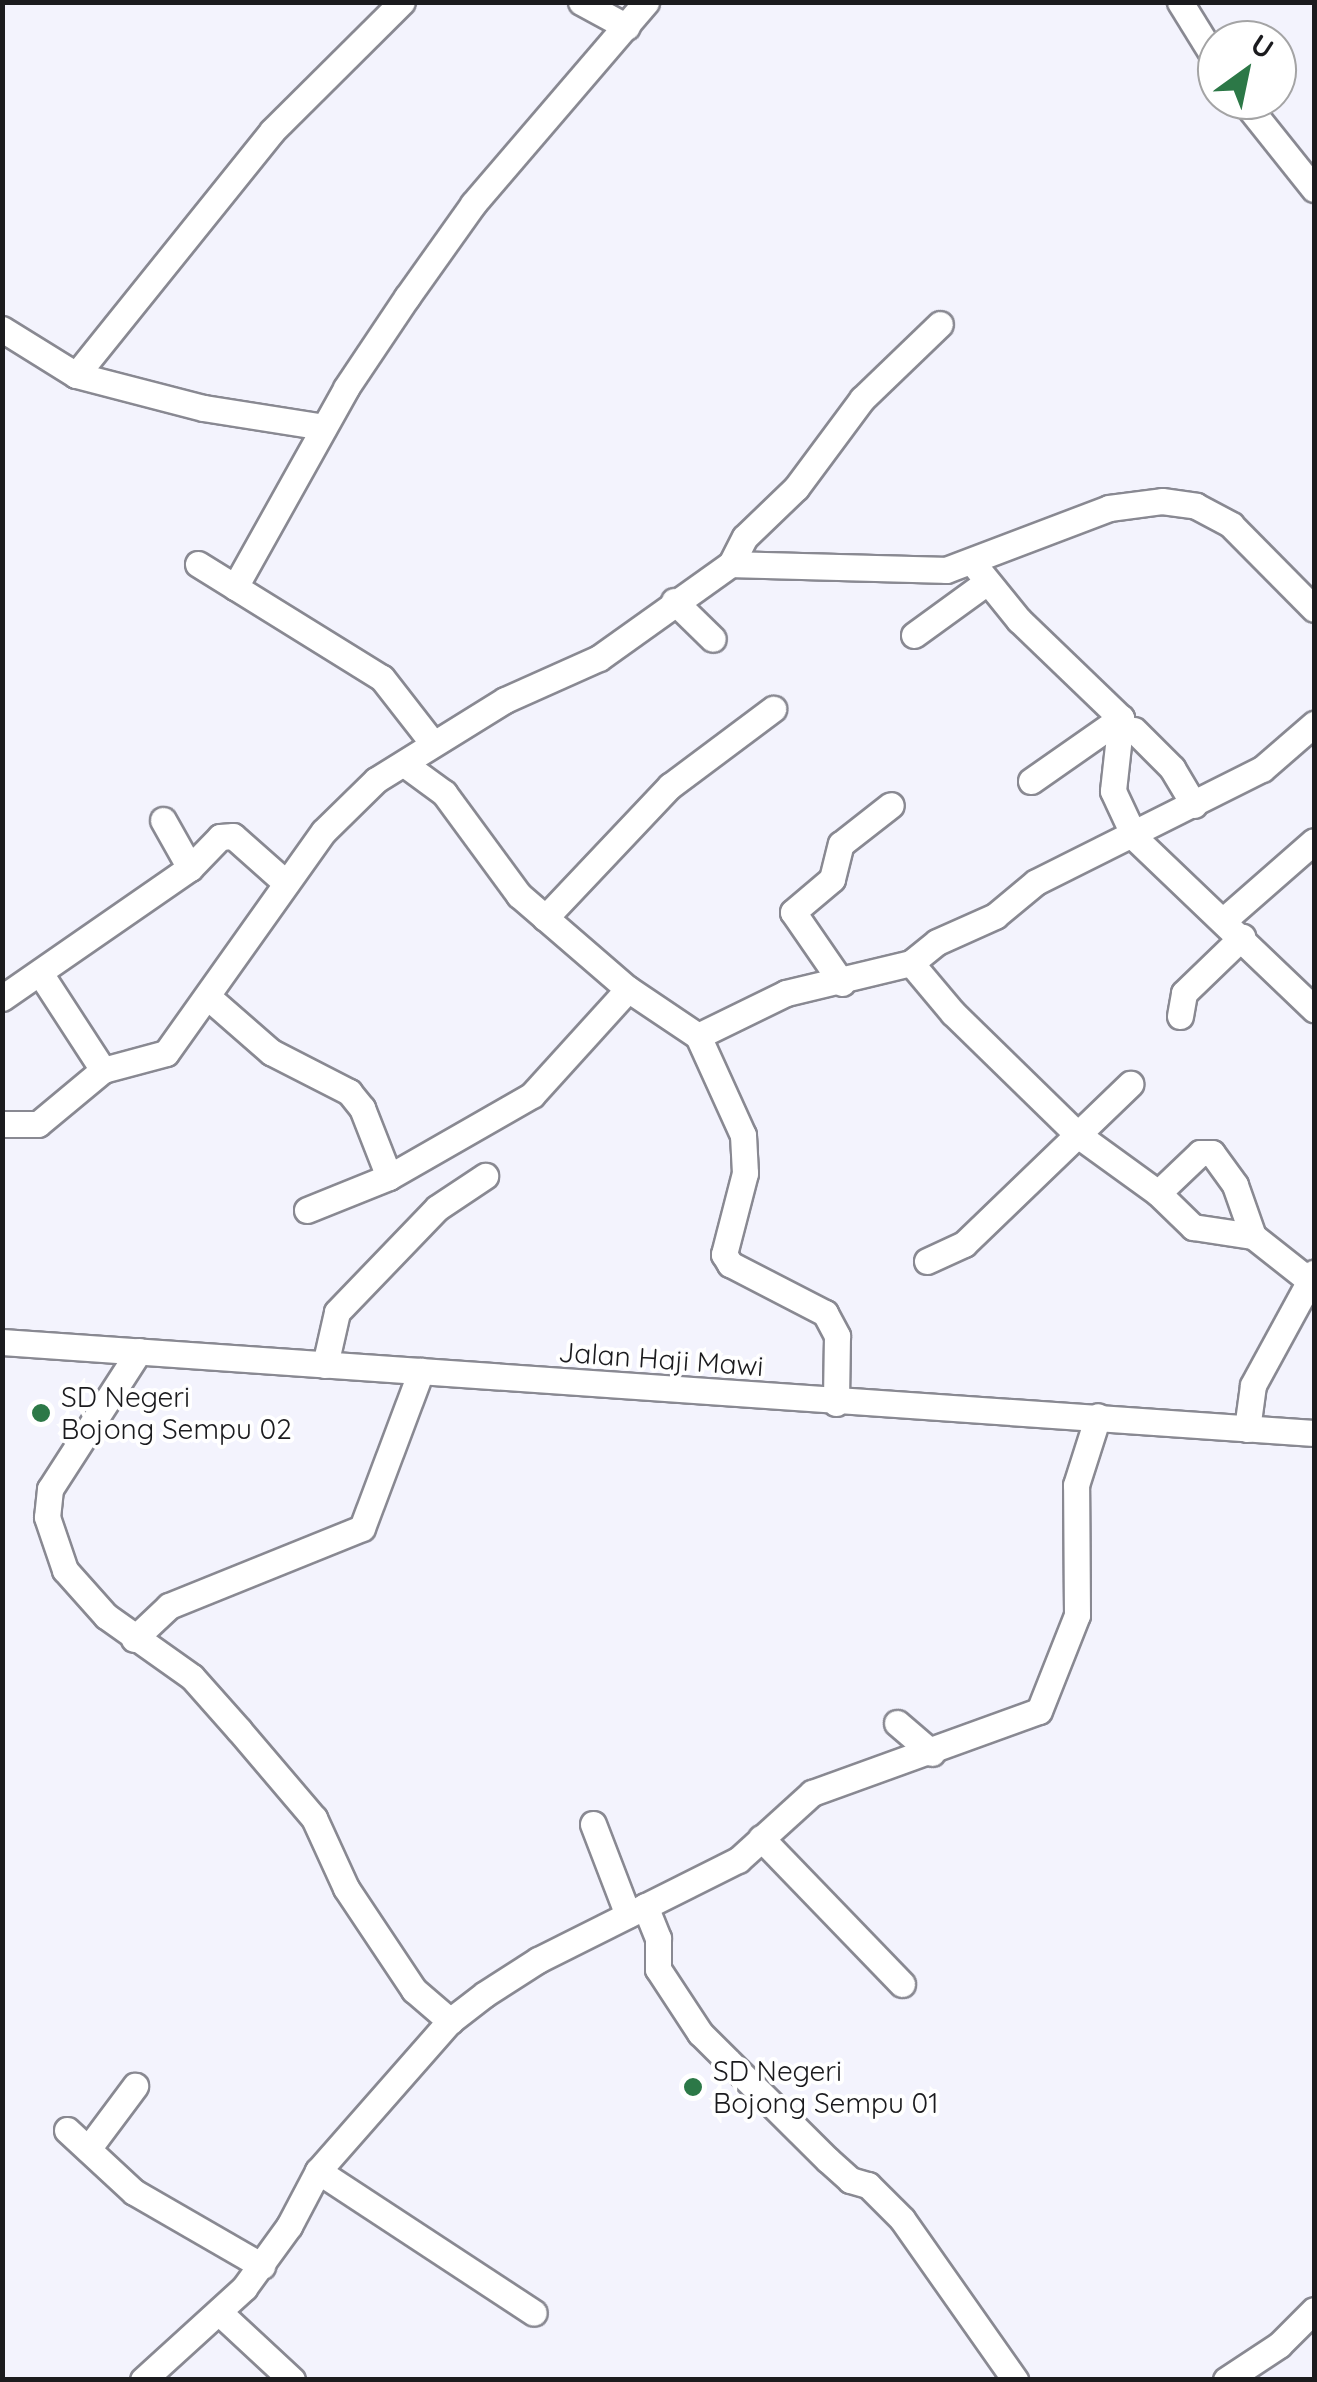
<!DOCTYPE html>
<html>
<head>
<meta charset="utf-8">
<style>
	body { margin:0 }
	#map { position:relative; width:1317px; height:2382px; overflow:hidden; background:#f3f3fd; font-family:Quicksand,sans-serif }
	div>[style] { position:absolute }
	.roads { filter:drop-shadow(2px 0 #898992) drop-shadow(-2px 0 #898992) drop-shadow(0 2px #898992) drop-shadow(0 -2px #898992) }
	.minor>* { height:25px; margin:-12.5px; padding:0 12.5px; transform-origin:12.5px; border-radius:12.5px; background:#fff }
	.dots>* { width:28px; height:28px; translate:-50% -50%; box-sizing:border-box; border:5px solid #fff; border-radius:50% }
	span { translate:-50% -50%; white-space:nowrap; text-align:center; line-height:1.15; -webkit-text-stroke:8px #fff; paint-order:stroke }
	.street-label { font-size:28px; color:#1b1b1e }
	.poi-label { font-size:28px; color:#1b1b1e }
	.left { translate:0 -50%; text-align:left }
	.frame { position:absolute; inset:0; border:5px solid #1b1b1e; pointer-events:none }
	.north { position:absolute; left:1197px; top:20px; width:100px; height:100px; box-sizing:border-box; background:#fff; border:2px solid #a4a4a5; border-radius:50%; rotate:33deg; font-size:28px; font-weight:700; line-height:40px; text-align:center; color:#1b1b1e }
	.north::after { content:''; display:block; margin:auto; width:35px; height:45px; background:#2c7847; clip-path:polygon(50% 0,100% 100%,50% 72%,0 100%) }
</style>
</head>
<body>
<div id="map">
	<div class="roads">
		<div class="minor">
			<i style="left:581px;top:2px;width:52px;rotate:28.5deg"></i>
			<i style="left:1180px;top:2px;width:70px;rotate:58.3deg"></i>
			<i style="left:1243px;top:100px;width:114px;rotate:51.4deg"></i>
			<i style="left:2px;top:329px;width:87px;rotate:31.9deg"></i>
			<i style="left:76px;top:375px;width:132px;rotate:14.5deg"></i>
			<i style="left:204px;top:408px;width:121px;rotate:9deg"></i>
			<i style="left:76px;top:375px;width:313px;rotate:-51.2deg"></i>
			<i style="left:272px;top:131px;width:183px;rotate:-44.8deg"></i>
			<i style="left:972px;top:562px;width:75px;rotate:51deg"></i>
			<i style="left:1019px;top:620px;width:141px;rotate:43.9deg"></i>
			<i style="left:1121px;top:718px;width:73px;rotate:96.3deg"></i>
			<i style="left:1113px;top:791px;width:52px;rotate:64.9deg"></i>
			<i style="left:1135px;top:838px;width:248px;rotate:43.7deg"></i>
			<i style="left:198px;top:564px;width:216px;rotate:31.8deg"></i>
			<i style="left:382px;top:678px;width:80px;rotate:52.1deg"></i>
			<i style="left:731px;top:564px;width:30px;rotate:-63deg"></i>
			<i style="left:745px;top:537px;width:71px;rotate:-43.9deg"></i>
			<i style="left:796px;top:488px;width:111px;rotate:-53.4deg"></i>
			<i style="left:862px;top:399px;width:108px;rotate:-43.9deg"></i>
			<i style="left:235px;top:587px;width:228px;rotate:-60.8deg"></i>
			<i style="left:346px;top:388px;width:110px;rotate:-56.2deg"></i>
			<i style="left:407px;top:297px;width:114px;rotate:-54.6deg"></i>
			<i style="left:473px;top:204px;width:266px;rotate:-49.4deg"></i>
			<i style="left:674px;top:601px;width:54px;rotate:44.3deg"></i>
			<i style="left:914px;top:635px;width:90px;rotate:-36deg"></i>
			<i style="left:1134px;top:730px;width:54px;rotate:45deg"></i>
			<i style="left:1172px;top:768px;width:43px;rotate:59.3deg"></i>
			<i style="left:407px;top:766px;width:46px;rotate:36.1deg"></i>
			<i style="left:444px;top:793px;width:127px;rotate:53.7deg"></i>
			<i style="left:519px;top:895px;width:144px;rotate:40.8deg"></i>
			<i style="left:628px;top:989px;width:84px;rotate:33.9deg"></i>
			<i style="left:698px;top:1036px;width:109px;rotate:65.6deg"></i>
			<i style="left:743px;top:1135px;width:38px;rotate:87deg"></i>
			<i style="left:745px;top:1173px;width:84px;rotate:104.5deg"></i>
			<i style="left:724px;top:1254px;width:12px;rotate:59deg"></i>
			<i style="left:730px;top:1264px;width:107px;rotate:27.3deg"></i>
			<i style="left:825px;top:1313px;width:26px;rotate:62deg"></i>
			<i style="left:837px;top:1336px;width:67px;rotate:90.9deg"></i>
			<i style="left:1031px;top:781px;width:110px;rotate:-35deg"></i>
			<i style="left:163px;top:820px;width:55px;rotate:60.6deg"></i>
			<i style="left:545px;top:918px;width:182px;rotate:-46.6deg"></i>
			<i style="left:670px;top:786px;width:129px;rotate:-36.8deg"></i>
			<i style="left:1225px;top:919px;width:118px;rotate:-41.2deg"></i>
			<i style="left:911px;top:963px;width:65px;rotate:50deg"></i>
			<i style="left:953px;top:1013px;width:175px;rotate:44.3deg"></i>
			<i style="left:1078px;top:1135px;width:99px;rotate:35.9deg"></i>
			<i style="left:1158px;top:1193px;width:49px;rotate:44.2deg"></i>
			<i style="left:1193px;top:1227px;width:61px;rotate:8.5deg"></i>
			<i style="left:1253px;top:1236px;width:73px;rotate:38.3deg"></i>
			<i style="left:40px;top:973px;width:116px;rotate:57deg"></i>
			<i style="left:842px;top:983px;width:86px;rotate:-124.6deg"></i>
			<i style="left:793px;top:912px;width:51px;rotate:-40.2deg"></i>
			<i style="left:832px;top:879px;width:36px;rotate:-76deg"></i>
			<i style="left:841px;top:844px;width:63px;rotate:-38deg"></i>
			<i style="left:208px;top:997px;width:84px;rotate:41.1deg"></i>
			<i style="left:271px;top:1052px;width:88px;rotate:27.1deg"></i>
			<i style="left:349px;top:1092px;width:21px;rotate:51deg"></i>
			<i style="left:362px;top:1108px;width:74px;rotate:68.6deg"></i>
			<i style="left:2px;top:998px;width:229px;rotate:-34.7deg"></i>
			<i style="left:190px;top:868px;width:43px;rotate:-45.9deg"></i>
			<i style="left:220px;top:837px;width:13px;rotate:-4deg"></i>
			<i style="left:233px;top:836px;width:71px;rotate:41.6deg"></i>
			<i style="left:1180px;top:1016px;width:23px;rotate:-80deg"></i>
			<i style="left:1184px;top:993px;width:81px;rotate:-44deg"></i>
			<i style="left:698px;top:1036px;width:98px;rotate:-26deg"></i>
			<i style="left:786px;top:993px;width:129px;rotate:-13.5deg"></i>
			<i style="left:911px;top:963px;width:33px;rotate:-39deg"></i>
			<i style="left:937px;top:942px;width:64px;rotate:-24.1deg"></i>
			<i style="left:995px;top:916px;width:53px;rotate:-39.7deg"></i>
			<i style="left:1036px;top:882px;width:253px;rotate:-26.6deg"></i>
			<i style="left:1262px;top:769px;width:69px;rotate:-40.9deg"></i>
			<i style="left:2px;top:1124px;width:36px"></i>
			<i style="left:38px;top:1124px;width:85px;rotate:-39.7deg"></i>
			<i style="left:103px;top:1070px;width:65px;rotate:-15.1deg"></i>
			<i style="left:166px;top:1053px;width:272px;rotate:-54.6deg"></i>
			<i style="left:324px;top:831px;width:73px;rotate:-44.4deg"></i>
			<i style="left:376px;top:780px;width:152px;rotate:-31.8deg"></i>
			<i style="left:505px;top:700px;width:103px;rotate:-24.1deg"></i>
			<i style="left:599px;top:658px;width:162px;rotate:-35.5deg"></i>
			<i style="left:731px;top:564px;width:215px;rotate:1.6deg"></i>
			<i style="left:946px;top:570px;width:174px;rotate:-20.8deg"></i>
			<i style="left:1109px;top:508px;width:53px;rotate:-7.5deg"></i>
			<i style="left:1162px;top:501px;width:34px;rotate:8deg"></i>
			<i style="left:1196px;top:506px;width:40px;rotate:28deg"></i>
			<i style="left:1231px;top:525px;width:118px;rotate:45.3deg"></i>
			<i style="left:1158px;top:1193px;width:58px;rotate:-43.6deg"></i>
			<i style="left:1200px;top:1153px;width:12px"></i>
			<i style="left:1212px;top:1153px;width:39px;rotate:54deg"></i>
			<i style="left:1235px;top:1185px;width:54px;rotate:70.6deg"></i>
			<i style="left:307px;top:1210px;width:88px;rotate:-21.9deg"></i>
			<i style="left:389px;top:1177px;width:165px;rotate:-29.8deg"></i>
			<i style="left:532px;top:1095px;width:143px;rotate:-47.8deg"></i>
			<i style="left:927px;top:1261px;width:41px;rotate:-24.7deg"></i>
			<i style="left:964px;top:1244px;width:231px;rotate:-43.9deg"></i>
			<i style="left:2px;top:1342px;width:1315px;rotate:3.97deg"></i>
			<i style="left:139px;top:1351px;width:164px;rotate:122.8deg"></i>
			<i style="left:50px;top:1489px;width:28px;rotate:96deg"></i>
			<i style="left:47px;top:1517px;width:56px;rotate:71.2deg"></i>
			<i style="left:65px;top:1570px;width:62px;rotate:48.3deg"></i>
			<i style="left:106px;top:1616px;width:105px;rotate:35.3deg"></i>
			<i style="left:192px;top:1677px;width:71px;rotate:48.4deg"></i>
			<i style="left:239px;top:1730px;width:116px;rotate:49.6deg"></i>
			<i style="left:314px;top:1818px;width:77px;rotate:65.4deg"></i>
			<i style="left:346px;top:1888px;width:123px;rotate:56.3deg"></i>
			<i style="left:414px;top:1990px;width:48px;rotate:40.7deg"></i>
			<i style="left:325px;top:1365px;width:54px;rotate:-77.2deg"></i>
			<i style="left:337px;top:1312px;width:144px;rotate:-46.1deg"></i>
			<i style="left:437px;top:1208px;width:58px;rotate:-33.7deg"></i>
			<i style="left:1247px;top:1429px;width:44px;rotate:-82.2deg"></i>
			<i style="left:1253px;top:1385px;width:128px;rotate:-61.4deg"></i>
			<i style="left:134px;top:1639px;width:48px;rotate:-43.3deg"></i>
			<i style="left:169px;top:1606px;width:208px;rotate:-22deg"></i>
			<i style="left:362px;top:1528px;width:168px;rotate:-69.4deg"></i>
			<i style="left:897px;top:1723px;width:46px;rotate:40.6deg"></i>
			<i style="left:593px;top:1824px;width:97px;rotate:69deg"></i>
			<i style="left:761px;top:1838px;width:203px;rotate:46deg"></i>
			<i style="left:645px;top:1906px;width:35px;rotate:68deg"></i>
			<i style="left:658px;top:1938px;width:31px;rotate:90deg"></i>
			<i style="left:658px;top:1969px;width:77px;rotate:56.7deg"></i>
			<i style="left:700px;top:2033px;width:180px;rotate:44.8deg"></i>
			<i style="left:828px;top:2160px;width:30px;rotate:42deg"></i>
			<i style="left:850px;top:2180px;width:19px;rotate:16deg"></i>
			<i style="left:868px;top:2185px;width:48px;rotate:45deg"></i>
			<i style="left:902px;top:2219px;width:197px;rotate:54.9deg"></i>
			<i style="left:67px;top:2130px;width:91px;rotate:42.8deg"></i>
			<i style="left:134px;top:2192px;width:148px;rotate:30deg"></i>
			<i style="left:88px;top:2149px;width:79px;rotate:-53.3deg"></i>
			<i style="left:318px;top:2171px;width:258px;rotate:33.3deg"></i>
			<i style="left:221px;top:2314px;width:97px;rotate:42.9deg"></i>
			<i style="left:143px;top:2380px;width:137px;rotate:-42.3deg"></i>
			<i style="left:244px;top:2288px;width:77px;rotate:-54deg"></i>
			<i style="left:289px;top:2226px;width:62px;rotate:-62.2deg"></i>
			<i style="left:318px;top:2171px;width:200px;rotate:-48.7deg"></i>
			<i style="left:450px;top:2021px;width:44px;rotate:-37.6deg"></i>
			<i style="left:485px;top:1994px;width:63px;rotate:-32.7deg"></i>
			<i style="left:538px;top:1960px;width:224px;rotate:-26.6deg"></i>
			<i style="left:738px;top:1860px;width:100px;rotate:-42.2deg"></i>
			<i style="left:812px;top:1793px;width:241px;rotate:-19.9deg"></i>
			<i style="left:1039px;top:1711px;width:103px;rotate:-68.4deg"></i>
			<i style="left:1077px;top:1615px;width:130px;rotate:-90.4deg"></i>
			<i style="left:1076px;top:1485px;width:72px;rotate:-72.3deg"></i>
			<i style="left:1226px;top:2380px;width:64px;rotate:-33.4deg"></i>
			<i style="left:1279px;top:2345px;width:49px;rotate:-45deg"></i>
		</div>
	</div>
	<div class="dots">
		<i style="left:41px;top:1413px;background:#2c7847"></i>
		<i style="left:693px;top:2087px;background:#2c7847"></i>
	</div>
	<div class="street-label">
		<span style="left:661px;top:1359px;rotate:4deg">Jalan Haji Mawi</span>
	</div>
	<div class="poi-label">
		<span class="left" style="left:61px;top:1413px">SD Negeri<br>Bojong Sempu 02</span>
		<span class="left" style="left:713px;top:2087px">SD Negeri<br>Bojong Sempu 01</span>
	</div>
	<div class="frame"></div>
	<div class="north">U</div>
</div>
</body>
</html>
